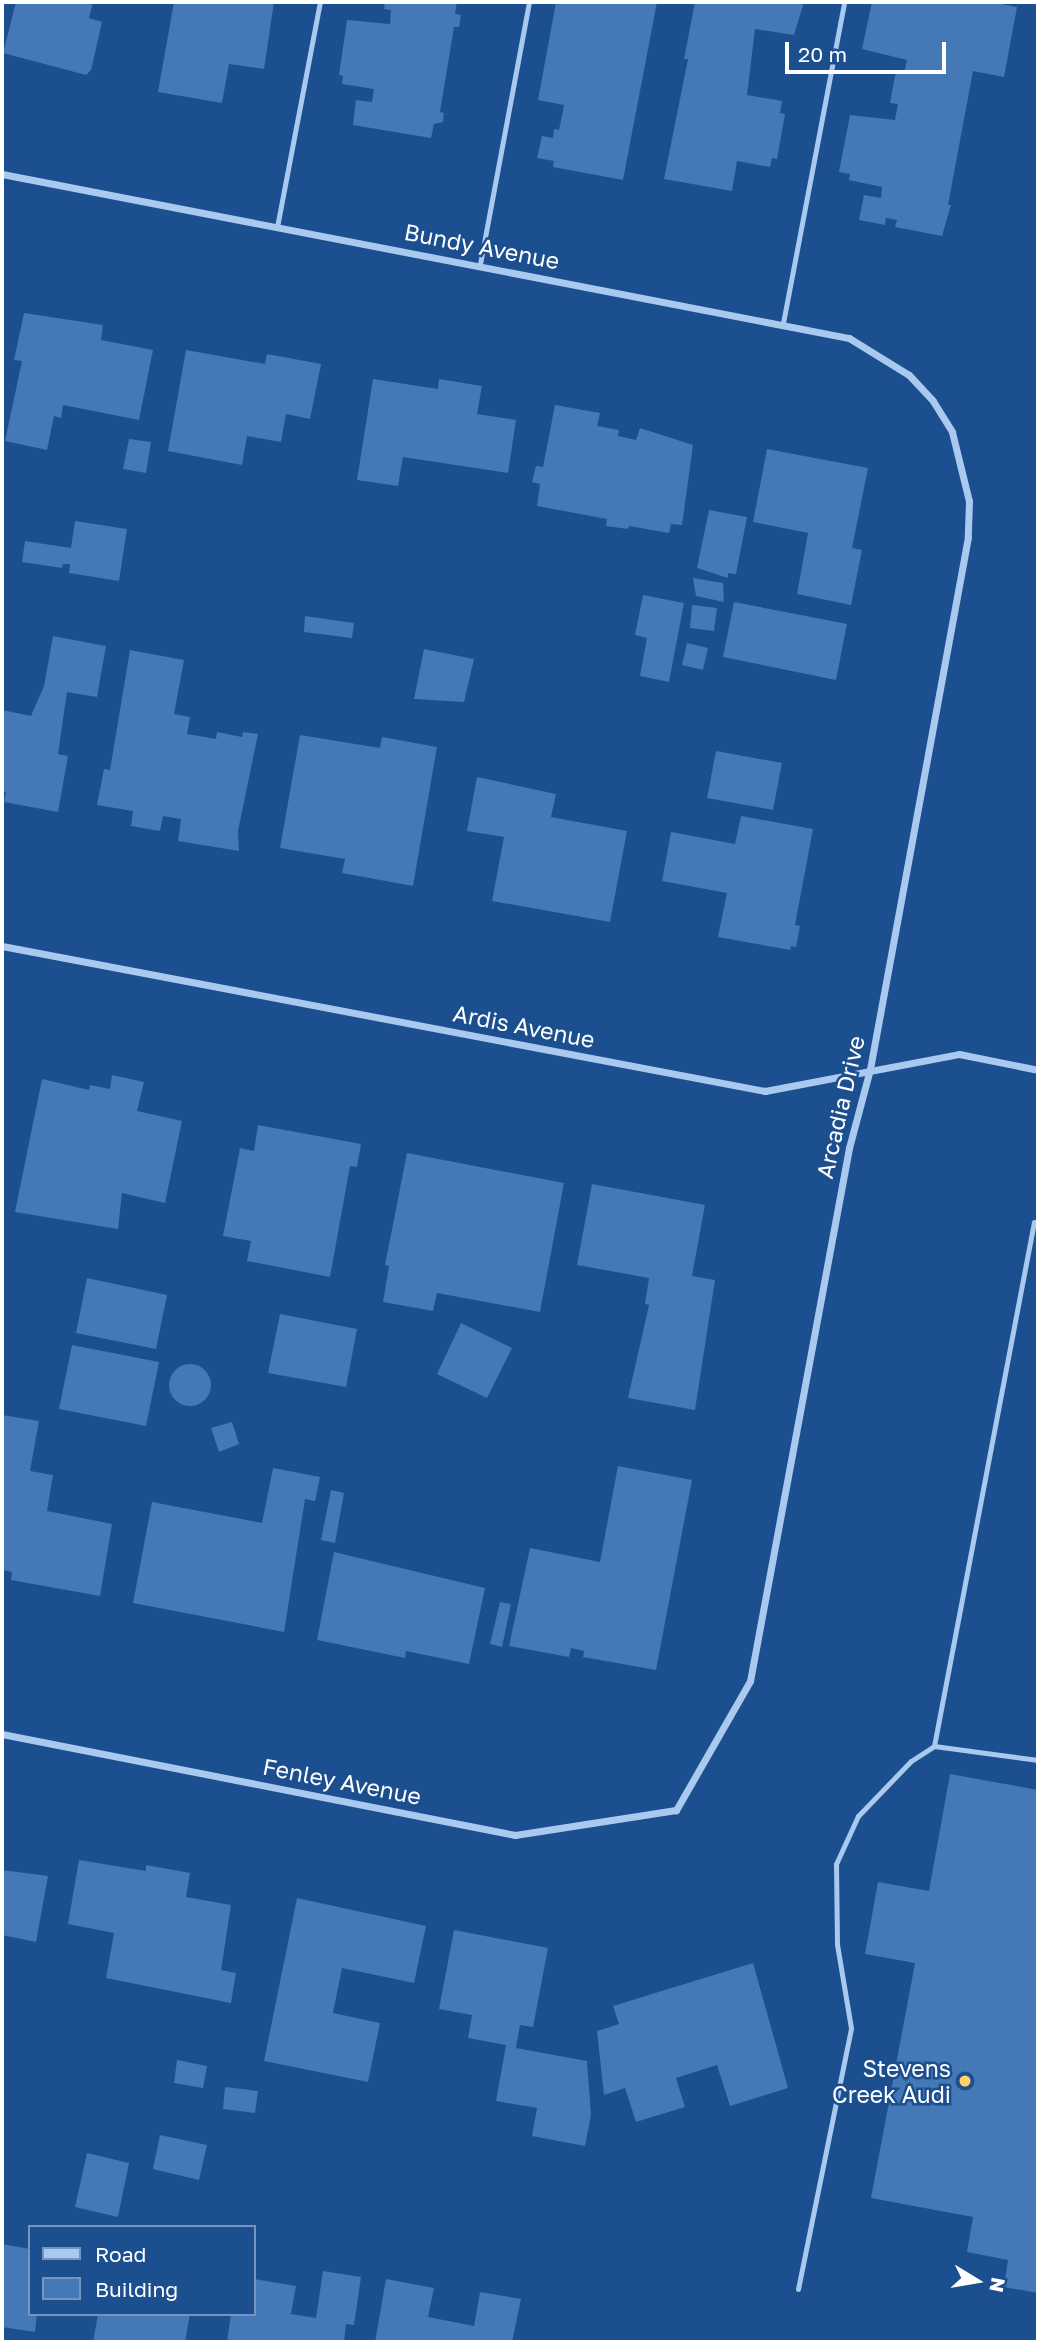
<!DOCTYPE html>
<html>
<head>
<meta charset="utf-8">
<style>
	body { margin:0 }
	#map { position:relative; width:1040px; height:2344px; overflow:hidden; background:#1b4f8f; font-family:"Golos Text",sans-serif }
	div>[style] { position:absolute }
	.building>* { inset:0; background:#4478b7 }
	.round { border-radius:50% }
	.service>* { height:5px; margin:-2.5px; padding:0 2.5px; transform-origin:2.5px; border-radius:2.5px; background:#a9c9ee }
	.minor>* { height:7px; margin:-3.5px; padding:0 3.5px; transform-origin:3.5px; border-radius:3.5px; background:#a9c9ee }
	.dots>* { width:19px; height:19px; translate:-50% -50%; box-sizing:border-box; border:4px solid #1b4f8f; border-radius:50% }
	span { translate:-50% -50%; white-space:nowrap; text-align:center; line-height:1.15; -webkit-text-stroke:5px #1b4f8f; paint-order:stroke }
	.street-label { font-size:23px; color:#fff }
	.poi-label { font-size:23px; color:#fff }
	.right { translate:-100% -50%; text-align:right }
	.frame { position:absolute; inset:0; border:4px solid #fff; pointer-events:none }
	.legend { position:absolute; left:28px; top:2225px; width:228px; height:91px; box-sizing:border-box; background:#1b4f8f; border:2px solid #7695bc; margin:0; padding:9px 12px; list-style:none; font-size:21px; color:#fff }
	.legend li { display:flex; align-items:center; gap:14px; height:35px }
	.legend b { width:35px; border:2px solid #7695bc }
	.north { position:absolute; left:942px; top:2246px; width:70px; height:70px; -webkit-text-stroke:5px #1b4f8f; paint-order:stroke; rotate:101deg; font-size:19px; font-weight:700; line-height:28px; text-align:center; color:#fff }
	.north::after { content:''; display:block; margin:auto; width:24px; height:32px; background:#fff; clip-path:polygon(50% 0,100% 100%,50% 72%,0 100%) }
	.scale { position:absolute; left:785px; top:42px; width:161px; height:32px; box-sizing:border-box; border:4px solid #fff; border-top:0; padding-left:9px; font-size:21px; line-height:24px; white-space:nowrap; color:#fff; -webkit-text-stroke:5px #1b4f8f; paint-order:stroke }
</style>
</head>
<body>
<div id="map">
	<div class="building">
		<i style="clip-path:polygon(16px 2px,93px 2px,89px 18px,102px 22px,91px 70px,86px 75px,3px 53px)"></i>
		<i style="clip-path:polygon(174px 2px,274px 2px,264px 69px,229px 64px,222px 103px,158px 92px)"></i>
		<i style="clip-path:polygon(385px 2px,457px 2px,455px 14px,461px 15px,459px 27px,454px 27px,440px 112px,444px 113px,443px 122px,434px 124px,431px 138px,353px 125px,356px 100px,372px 102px,374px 89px,342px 84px,343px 76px,339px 75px,347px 20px,390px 24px,391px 10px,384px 9px)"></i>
		<i style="clip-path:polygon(556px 2px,657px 2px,623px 180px,553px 167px,554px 161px,537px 158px,542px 136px,553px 138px,554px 129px,559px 130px,564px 105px,538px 100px)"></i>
		<i style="clip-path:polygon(695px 2px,804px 2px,794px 35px,755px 29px,747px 95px,782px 101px,780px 113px,785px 114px,777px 159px,772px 158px,770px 167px,737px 161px,732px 191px,664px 179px,688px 59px,684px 59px)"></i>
		<i style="clip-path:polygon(872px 2px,991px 2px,1017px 7px,1004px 77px,973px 71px,948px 205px,951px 205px,942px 236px,895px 227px,897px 220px,886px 218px,885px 225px,859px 220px,864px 195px,881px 198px,882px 187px,849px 180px,850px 174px,839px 172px,850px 115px,895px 120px,898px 104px,890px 103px,896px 71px,904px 73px,907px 60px,862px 49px)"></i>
		<i style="clip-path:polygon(24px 313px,103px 325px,101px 340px,153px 350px,139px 420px,63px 405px,61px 418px,54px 416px,47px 450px,5px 441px,22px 361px,14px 360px)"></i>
		<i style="clip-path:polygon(186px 350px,265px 364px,267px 354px,321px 364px,310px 419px,286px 414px,281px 442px,247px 436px,242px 465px,168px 451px)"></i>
		<i style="clip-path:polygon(373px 379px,438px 389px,439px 379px,482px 386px,477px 414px,516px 420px,508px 473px,403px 457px,398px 486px,357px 480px)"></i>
		<i style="clip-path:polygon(555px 405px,600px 413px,597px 426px,619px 430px,618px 436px,636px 440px,640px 428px,693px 445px,682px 525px,671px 524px,669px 533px,629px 526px,628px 529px,606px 526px,607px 519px,537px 506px,540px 484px,532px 482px,536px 466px,543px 467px)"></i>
		<i style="clip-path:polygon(129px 439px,151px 442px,146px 473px,123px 469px)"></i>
		<i style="clip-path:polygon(767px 449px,868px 468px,852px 548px,862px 550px,851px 605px,797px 594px,808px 533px,753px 522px)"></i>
		<i style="clip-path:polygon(709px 510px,747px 517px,736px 574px,728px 573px,728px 578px,697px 568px)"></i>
		<i style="clip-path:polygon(75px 521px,127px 529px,119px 581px,69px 573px,70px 564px,63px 564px,62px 568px,22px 562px,25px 541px,71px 548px)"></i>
		<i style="clip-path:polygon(693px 578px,723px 583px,724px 602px,696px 596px)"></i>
		<i style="clip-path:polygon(643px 595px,684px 603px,669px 682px,640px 676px,647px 638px,635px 635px)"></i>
		<i style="clip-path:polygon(734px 602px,847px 624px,836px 680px,723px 657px)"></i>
		<i style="clip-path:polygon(692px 605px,717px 608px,714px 631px,690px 628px)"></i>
		<i style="clip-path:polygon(305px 616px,354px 623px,352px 638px,304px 632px)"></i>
		<i style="clip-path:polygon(53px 636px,106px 646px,97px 697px,67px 692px,58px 754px,68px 756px,58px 812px,4px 802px,6px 792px,2px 791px,2px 710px,31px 716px,44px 686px)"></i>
		<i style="clip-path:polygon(687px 643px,708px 648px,703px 670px,682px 665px)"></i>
		<i style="clip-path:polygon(424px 649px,474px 659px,464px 702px,414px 699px)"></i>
		<i style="clip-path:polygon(130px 650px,184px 660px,174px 714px,190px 717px,187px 734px,216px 739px,217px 732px,242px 737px,243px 732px,258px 734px,238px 831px,239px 851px,178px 841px,181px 819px,163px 816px,160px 831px,131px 826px,133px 811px,97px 805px,104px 769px,110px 770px)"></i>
		<i style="clip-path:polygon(300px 735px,380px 748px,382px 737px,437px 747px,413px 886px,342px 873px,345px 859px,280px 848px)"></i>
		<i style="clip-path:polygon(716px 751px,782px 763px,773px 810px,707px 798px)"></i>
		<i style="clip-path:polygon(477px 777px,556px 794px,551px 817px,627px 831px,610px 922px,492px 901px,504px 837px,467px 831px)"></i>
		<i style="clip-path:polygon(741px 816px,813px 829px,795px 925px,800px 926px,796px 947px,791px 946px,790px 950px,718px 937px,727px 893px,662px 881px,671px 832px,735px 844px)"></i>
		<i style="clip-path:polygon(112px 1075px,144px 1082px,137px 1111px,182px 1121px,165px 1203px,122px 1193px,118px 1229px,15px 1212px,42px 1079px,89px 1090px,90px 1085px,110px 1089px)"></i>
		<i style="clip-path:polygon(258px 1125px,361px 1144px,357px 1167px,350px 1166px,330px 1277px,247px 1261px,251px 1241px,223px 1236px,240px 1148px,254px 1151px)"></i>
		<i style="clip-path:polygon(407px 1153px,564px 1183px,540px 1312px,437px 1293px,433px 1311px,383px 1302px,389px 1266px,385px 1265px)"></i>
		<i style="clip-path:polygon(592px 1184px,705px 1205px,692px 1276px,715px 1280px,695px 1410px,628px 1398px,649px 1305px,645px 1304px,649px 1278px,577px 1265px)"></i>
		<i style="clip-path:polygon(87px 1278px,167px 1295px,156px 1349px,76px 1333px)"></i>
		<i style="clip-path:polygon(280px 1314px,357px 1329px,346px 1387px,268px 1373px)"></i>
		<i style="clip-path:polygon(461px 1323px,512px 1348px,487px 1398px,437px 1374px)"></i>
		<i style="clip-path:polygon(72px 1345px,159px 1362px,146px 1426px,59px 1409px)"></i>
		<i class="round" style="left:169px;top:1364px;width:42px;height:42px"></i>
		<i style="clip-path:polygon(2px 1415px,39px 1421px,30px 1471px,53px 1475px,47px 1511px,112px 1524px,100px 1596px,11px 1580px,12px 1572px,2px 1570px)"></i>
		<i style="clip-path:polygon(232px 1422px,239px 1444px,219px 1452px,211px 1428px)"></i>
		<i style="clip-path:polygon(618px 1466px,692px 1480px,656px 1670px,583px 1657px,584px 1651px,571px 1648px,569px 1657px,509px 1646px,530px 1548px,600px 1562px)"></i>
		<i style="clip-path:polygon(273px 1468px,320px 1477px,315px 1501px,305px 1499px,284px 1632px,133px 1603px,152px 1502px,262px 1523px)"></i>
		<i style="clip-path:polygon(331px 1490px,344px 1493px,335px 1543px,321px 1540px)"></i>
		<i style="clip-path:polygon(334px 1552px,485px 1588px,469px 1664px,406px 1651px,405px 1658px,317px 1640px)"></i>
		<i style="clip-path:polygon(500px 1602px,511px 1604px,502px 1647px,490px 1644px)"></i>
		<i style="clip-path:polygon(950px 1774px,1038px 1790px,1038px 2293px,1004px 2287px,1008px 2260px,967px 2252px,973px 2217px,871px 2198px,915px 1963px,865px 1954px,878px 1882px,929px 1891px)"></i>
		<i style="clip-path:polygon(79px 1860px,146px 1871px,146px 1865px,190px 1873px,186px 1897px,231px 1905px,221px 1970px,236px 1973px,231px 2003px,106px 1978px,114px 1933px,68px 1924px)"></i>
		<i style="clip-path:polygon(2px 1870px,48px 1876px,36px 1942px,2px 1935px)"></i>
		<i style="clip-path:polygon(297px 1898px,426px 1926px,414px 1983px,342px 1968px,333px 2013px,380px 2023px,368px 2082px,264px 2061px)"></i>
		<i style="clip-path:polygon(454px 1930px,548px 1948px,533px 2027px,520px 2025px,516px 2048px,587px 2061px,591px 2115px,585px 2146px,532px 2136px,537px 2108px,496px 2101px,506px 2045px,468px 2038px,472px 2015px,439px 2009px)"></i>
		<i style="clip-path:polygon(753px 1963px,788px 2088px,730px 2106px,717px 2065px,676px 2078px,685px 2107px,636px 2122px,625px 2088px,604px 2095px,597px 2031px,619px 2024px,613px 2006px)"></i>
		<i style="clip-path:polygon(177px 2060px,207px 2066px,203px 2088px,174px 2083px)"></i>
		<i style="clip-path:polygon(225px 2087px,258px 2091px,255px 2113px,223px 2109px)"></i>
		<i style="clip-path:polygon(160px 2135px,207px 2145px,199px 2180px,153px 2169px)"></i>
		<i style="clip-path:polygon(87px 2153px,129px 2163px,118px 2217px,75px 2207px)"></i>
		<i style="clip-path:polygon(2px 2244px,30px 2249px,30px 2314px,37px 2314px,35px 2332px,2px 2327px)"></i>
		<i style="clip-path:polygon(323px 2271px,361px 2277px,354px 2325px,346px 2324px,344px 2342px,227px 2342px,231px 2314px,254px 2314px,254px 2279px,296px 2286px,291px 2314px,316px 2318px)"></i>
		<i style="clip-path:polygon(386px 2279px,434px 2288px,428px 2317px,474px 2326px,480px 2292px,521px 2299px,512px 2342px,375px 2342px)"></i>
		<i style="clip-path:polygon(98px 2314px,190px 2314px,185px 2342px,93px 2342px)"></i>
	</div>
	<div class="service">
		<i style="left:277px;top:227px;width:229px;rotate:-79.2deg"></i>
		<i style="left:480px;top:264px;width:267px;rotate:-79.4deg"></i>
		<i style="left:783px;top:323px;width:327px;rotate:-79.2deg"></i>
		<i style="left:934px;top:1746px;width:533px;rotate:-79.2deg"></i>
		<i style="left:1034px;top:1222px;width:4px;rotate:14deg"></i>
		<i style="left:798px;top:2289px;width:266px;rotate:-78.5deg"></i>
		<i style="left:851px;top:2028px;width:85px;rotate:-99.5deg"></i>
		<i style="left:837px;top:1944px;width:80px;rotate:-90.7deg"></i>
		<i style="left:836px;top:1864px;width:53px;rotate:-65.4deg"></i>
		<i style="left:858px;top:1816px;width:76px;rotate:-46.1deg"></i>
		<i style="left:911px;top:1761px;width:27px;rotate:-33deg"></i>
		<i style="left:934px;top:1746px;width:105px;rotate:7.7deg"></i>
	</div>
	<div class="minor">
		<i style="left:2px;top:174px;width:863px;rotate:10.96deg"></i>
		<i style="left:849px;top:338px;width:70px;rotate:31.7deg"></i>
		<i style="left:909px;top:375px;width:35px;rotate:47deg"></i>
		<i style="left:933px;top:401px;width:36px;rotate:58deg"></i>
		<i style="left:952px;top:432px;width:71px;rotate:76.2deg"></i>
		<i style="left:969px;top:501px;width:36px;rotate:92deg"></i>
		<i style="left:968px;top:537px;width:541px;rotate:100.44deg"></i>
		<i style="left:870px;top:1069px;width:82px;rotate:104.9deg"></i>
		<i style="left:849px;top:1148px;width:542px;rotate:100.52deg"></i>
		<i style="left:750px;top:1681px;width:149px;rotate:119.8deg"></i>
		<i style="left:676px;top:1810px;width:163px;rotate:171.2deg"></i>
		<i style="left:515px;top:1835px;width:523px;rotate:-168.86deg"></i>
		<i style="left:2px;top:946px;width:777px;rotate:10.76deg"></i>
		<i style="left:765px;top:1091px;width:197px;rotate:-10.8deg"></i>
		<i style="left:959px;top:1054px;width:81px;rotate:11.4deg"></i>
	</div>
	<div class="dots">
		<i style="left:965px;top:2081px;background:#ffd166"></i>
	</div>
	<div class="street-label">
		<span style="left:482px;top:246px;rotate:11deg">Bundy Avenue</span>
		<span style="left:524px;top:1026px;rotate:11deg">Ardis Avenue</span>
		<span style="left:840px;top:1107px;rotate:-77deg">Arcadia Drive</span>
		<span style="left:342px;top:1781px;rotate:11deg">Fenley Avenue</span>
	</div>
	<div class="poi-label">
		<span class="right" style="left:951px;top:2081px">Stevens<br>Creek Audi</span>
	</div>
	<div class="frame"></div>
	<ul class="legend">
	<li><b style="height:9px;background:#a9c9ee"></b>Road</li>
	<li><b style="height:19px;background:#4478b7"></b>Building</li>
	</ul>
	<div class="north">N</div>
	<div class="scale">20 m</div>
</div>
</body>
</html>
